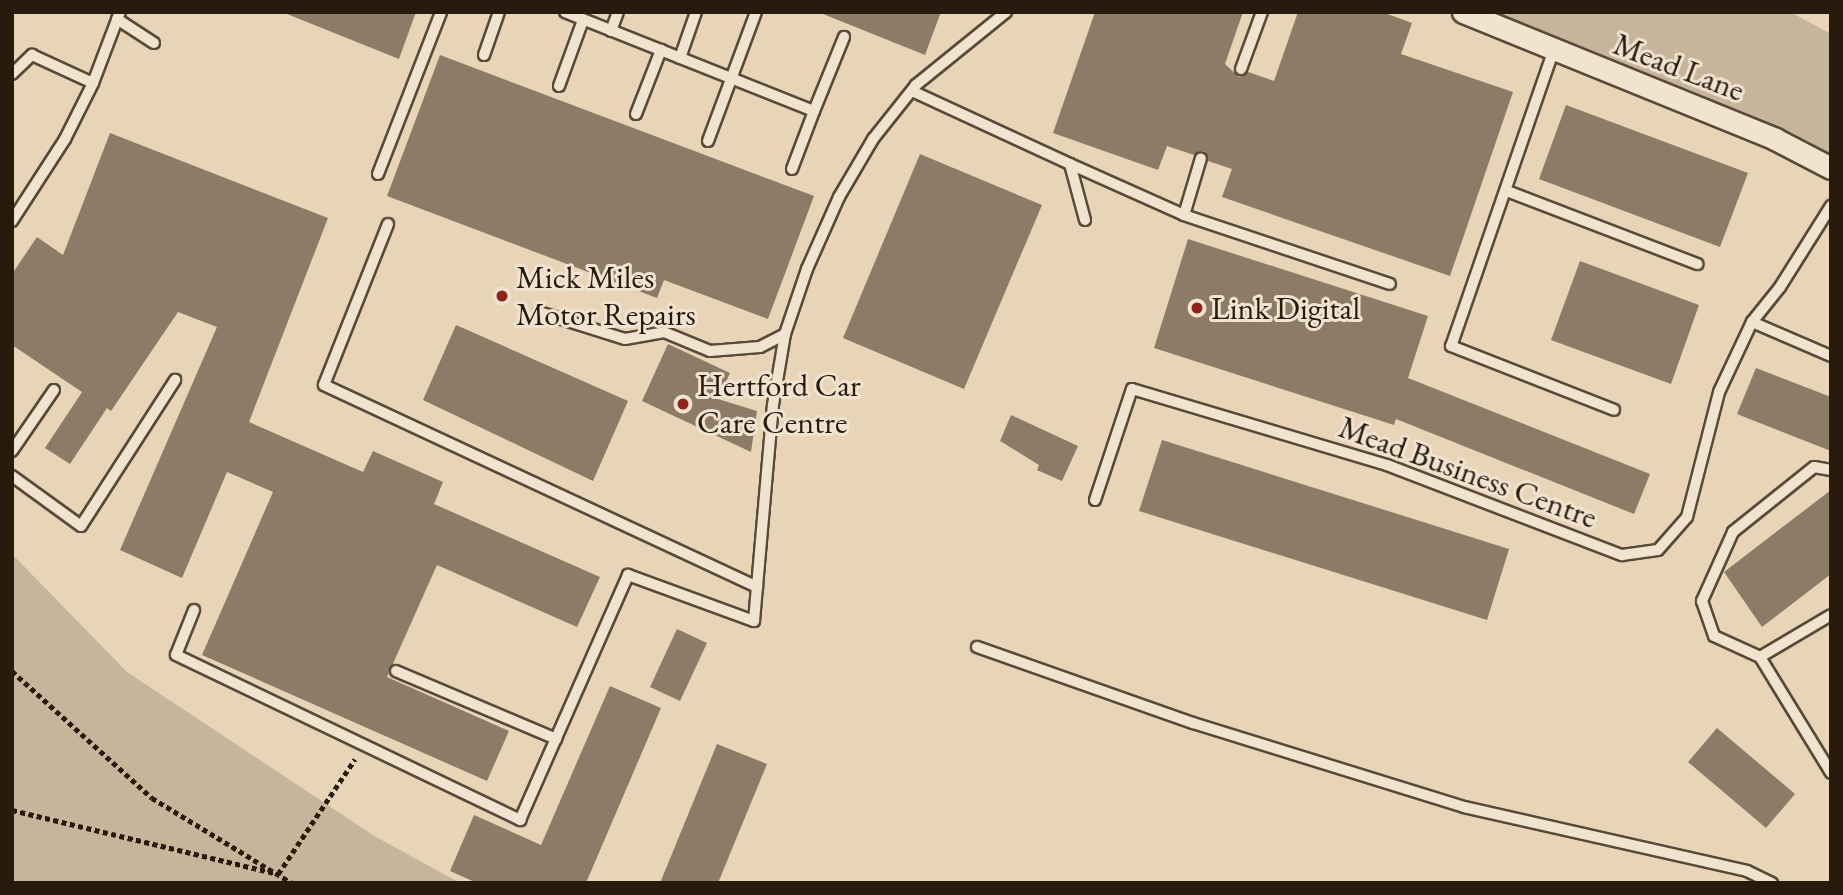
<!DOCTYPE html>
<html>
<head>
<meta charset="utf-8">
<style>
	body { margin:0 }
	#map { position:relative; width:1843px; height:895px; overflow:hidden; background:#e8d5b8; font-family:"EB Garamond",serif }
	div>[style] { position:absolute }
	.green>* { inset:0; background:#c7b59b }
	.building>* { inset:0; background:#8c7b66 }
	.path>* { height:4.5px; margin-top:-2.25px; transform-origin:0; background:repeating-linear-gradient(90deg,#281a0d 0 5px,transparent 0 8.5px) }
	.roads { filter:drop-shadow(2px 0 #584938) drop-shadow(-2px 0 #584938) drop-shadow(0 2px #584938) drop-shadow(0 -2px #584938) }
	.lane>* { height:10px; margin:-5px; padding:0 5px; transform-origin:5px; border-radius:5px; background:#f0e4d1 }
	.street>* { height:21px; margin:-10.5px; padding:0 10.5px; transform-origin:10.5px; border-radius:10.5px; background:#f0e4d1 }
	.dots>* { width:19px; height:19px; translate:-50% -50%; box-sizing:border-box; border:4px solid #f0e4d1; border-radius:50% }
	span { translate:-50% -50%; white-space:nowrap; text-align:center; line-height:1.15; -webkit-text-stroke:6px #f0e4d1; paint-order:stroke }
	.street-label { font-size:32px; color:#281a0d }
	.poi-label { font-size:32px; color:#281a0d }
	.left { translate:0 -50%; text-align:left }
	.frame { position:absolute; inset:0; border:14px solid #281a0d; pointer-events:none }
</style>
</head>
<body>
<div id="map">
	<div class="green">
		<i style="clip-path:polygon(1490px 12px,1790px 12px,1831px 34px,1831px 155px,1772px 125px)"></i>
		<i style="clip-path:polygon(12px 554px,127px 672px,376px 837px,460px 883px,12px 883px)"></i>
	</div>
	<div class="building">
		<i style="clip-path:polygon(282px 12px,416px 12px,399px 59px)"></i>
		<i style="clip-path:polygon(818px 12px,941px 12px,925px 55px)"></i>
		<i style="clip-path:polygon(1095px 12px,1243px 12px,1225px 64px,1239px 77px,1248px 72px,1274px 81px,1298px 12px,1382px 12px,1412px 23px,1401px 54px,1513px 92px,1450px 276px,1222px 197px,1232px 169px,1208px 161px,1204px 151px,1194px 155px,1167px 146px,1158px 170px,1053px 133px)"></i>
		<i style="clip-path:polygon(440px 55px,814px 196px,768px 319px,664px 280px,657px 298px,387px 196px)"></i>
		<i style="clip-path:polygon(1566px 105px,1748px 173px,1720px 247px,1539px 179px)"></i>
		<i style="clip-path:polygon(110px 133px,328px 218px,249px 422px,363px 472px,373px 451px,443px 482px,434px 504px,600px 577px,577px 627px,437px 565px,387px 677px,509px 731px,487px 781px,202px 655px,273px 492px,227px 472px,182px 578px,120px 550px,217px 327px,178px 312px,111px 411px,107px 408px,70px 464px,45px 448px,82px 392px,12px 345px,12px 274px,37px 237px,63px 255px)"></i>
		<i style="clip-path:polygon(920px 154px,1042px 205px,964px 389px,843px 338px)"></i>
		<i style="clip-path:polygon(1188px 239px,1428px 316px,1408px 378px,1650px 474px,1634px 514px,1396px 419px,1394px 425px,1154px 348px)"></i>
		<i style="clip-path:polygon(1580px 261px,1699px 305px,1671px 384px,1551px 340px)"></i>
		<i style="clip-path:polygon(456px 325px,628px 401px,593px 481px,423px 400px)"></i>
		<i style="clip-path:polygon(668px 344px,730px 373px,718px 399px,757px 411px,751px 452px,642px 401px)"></i>
		<i style="clip-path:polygon(1756px 368px,1831px 397px,1831px 451px,1737px 414px)"></i>
		<i style="clip-path:polygon(1011px 415px,1078px 446px,1062px 481px,1037px 470px,1039px 465px,1000px 441px)"></i>
		<i style="clip-path:polygon(1162px 440px,1509px 549px,1487px 620px,1139px 511px)"></i>
		<i style="clip-path:polygon(1831px 490px,1831px 574px,1762px 627px,1724px 572px)"></i>
		<i style="clip-path:polygon(677px 629px,707px 643px,680px 701px,650px 687px)"></i>
		<i style="clip-path:polygon(610px 686px,661px 708px,586px 883px,477px 883px,450px 871px,474px 815px,541px 845px)"></i>
		<i style="clip-path:polygon(1717px 728px,1795px 794px,1766px 828px,1688px 762px)"></i>
		<i style="clip-path:polygon(717px 744px,767px 764px,718px 883px,660px 883px)"></i>
	</div>
	<div class="path">
		<i style="left:12px;top:671px;width:189px;rotate:42.2deg"></i>
		<i style="left:152px;top:798px;width:164px;rotate:31.3deg"></i>
		<i style="left:12px;top:810px;width:274px;rotate:13.5deg"></i>
		<i style="left:278px;top:874px;width:138px;rotate:-56.2deg"></i>
	</div>
	<div class="roads">
		<div class="lane">
			<i style="left:565px;top:12px;width:268px;rotate:21.7deg"></i>
			<i style="left:814px;top:111px;width:80px;rotate:-67.9deg"></i>
			<i style="left:117px;top:19px;width:44px;rotate:33deg"></i>
			<i style="left:611px;top:31px;width:20px;rotate:-70deg"></i>
			<i style="left:1553px;top:52px;width:311px;rotate:109.1deg"></i>
			<i style="left:1451px;top:346px;width:175px;rotate:21.4deg"></i>
			<i style="left:484px;top:55px;width:46px;rotate:-70.8deg"></i>
			<i style="left:680px;top:58px;width:49px;rotate:-70.8deg"></i>
			<i style="left:1241px;top:69px;width:61px;rotate:-69.8deg"></i>
			<i style="left:12px;top:74px;width:28px;rotate:-44deg"></i>
			<i style="left:32px;top:55px;width:67px;rotate:24.7deg"></i>
			<i style="left:559px;top:86px;width:70px;rotate:-70deg"></i>
			<i style="left:912px;top:91px;width:174px;rotate:24.8deg"></i>
			<i style="left:1070px;top:164px;width:58px;rotate:75deg"></i>
			<i style="left:636px;top:114px;width:69px;rotate:-68.7deg"></i>
			<i style="left:708px;top:141px;width:138px;rotate:-69.6deg"></i>
			<i style="left:1070px;top:164px;width:125px;rotate:24.1deg"></i>
			<i style="left:1184px;top:215px;width:59px;rotate:-73.4deg"></i>
			<i style="left:792px;top:169px;width:62px;rotate:-69.2deg"></i>
			<i style="left:378px;top:174px;width:174px;rotate:-68.7deg"></i>
			<i style="left:1507px;top:191px;width:204px;rotate:21deg"></i>
			<i style="left:1184px;top:215px;width:217px;rotate:18.5deg"></i>
			<i style="left:12px;top:221px;width:98px;rotate:-57.1deg"></i>
			<i style="left:65px;top:139px;width:63px;rotate:-63.4deg"></i>
			<i style="left:93px;top:83px;width:76px;rotate:-69.2deg"></i>
			<i style="left:388px;top:224px;width:173px;rotate:111.7deg"></i>
			<i style="left:324px;top:385px;width:478px;rotate:25deg"></i>
			<i style="left:539px;top:312px;width:90px;rotate:17.4deg"></i>
			<i style="left:625px;top:339px;width:40px;rotate:-10deg"></i>
			<i style="left:664px;top:332px;width:50px;rotate:22.4deg"></i>
			<i style="left:710px;top:351px;width:50px;rotate:-4.6deg"></i>
			<i style="left:760px;top:347px;width:28px;rotate:-27deg"></i>
			<i style="left:1752px;top:322px;width:86px;rotate:23.3deg"></i>
			<i style="left:12px;top:451px;width:74px;rotate:-55.5deg"></i>
			<i style="left:1831px;top:470px;width:17px;rotate:-170deg"></i>
			<i style="left:1814px;top:467px;width:104px;rotate:141.3deg"></i>
			<i style="left:1733px;top:532px;width:76px;rotate:114.2deg"></i>
			<i style="left:1702px;top:601px;width:37px;rotate:71deg"></i>
			<i style="left:1714px;top:636px;width:51px;rotate:24.5deg"></i>
			<i style="left:1760px;top:657px;width:136px;rotate:58.5deg"></i>
			<i style="left:12px;top:476px;width:85px;rotate:35.9deg"></i>
			<i style="left:81px;top:526px;width:174px;rotate:-57.2deg"></i>
			<i style="left:1095px;top:500px;width:117px;rotate:-71.6deg"></i>
			<i style="left:1132px;top:389px;width:266px;rotate:16.6deg"></i>
			<i style="left:1387px;top:465px;width:252px;rotate:21deg"></i>
			<i style="left:1622px;top:555px;width:36px;rotate:-8deg"></i>
			<i style="left:1658px;top:550px;width:44px;rotate:-48.7deg"></i>
			<i style="left:1687px;top:517px;width:129px;rotate:-75.6deg"></i>
			<i style="left:1719px;top:392px;width:77px;rotate:-64.8deg"></i>
			<i style="left:1752px;top:322px;width:45px;rotate:-51.3deg"></i>
			<i style="left:1780px;top:287px;width:96px;rotate:-57.8deg"></i>
			<i style="left:194px;top:610px;width:48px;rotate:111.8deg"></i>
			<i style="left:176px;top:655px;width:382px;rotate:25.6deg"></i>
			<i style="left:520px;top:820px;width:268px;rotate:-66.2deg"></i>
			<i style="left:628px;top:575px;width:134px;rotate:20.1deg"></i>
			<i style="left:754px;top:621px;width:217px;rotate:-85deg"></i>
			<i style="left:773px;top:405px;width:72px;rotate:-80.4deg"></i>
			<i style="left:785px;top:334px;width:69px;rotate:-71.3deg"></i>
			<i style="left:807px;top:269px;width:79px;rotate:-66deg"></i>
			<i style="left:839px;top:197px;width:67px;rotate:-59.6deg"></i>
			<i style="left:873px;top:139px;width:69px;rotate:-51.5deg"></i>
			<i style="left:916px;top:85px;width:116px;rotate:-39deg"></i>
			<i style="left:977px;top:647px;width:229px;rotate:19.4deg"></i>
			<i style="left:1193px;top:723px;width:284px;rotate:17.2deg"></i>
			<i style="left:1464px;top:807px;width:290px;rotate:12.7deg"></i>
			<i style="left:1747px;top:871px;width:28px;rotate:26deg"></i>
			<i style="left:1760px;top:657px;width:82px;rotate:-30.6deg"></i>
			<i style="left:396px;top:671px;width:174px;rotate:23deg"></i>
		</div>
		<div class="street">
			<i style="left:1463px;top:12px;width:337px;rotate:22.1deg"></i>
			<i style="left:1775px;top:139px;width:63px;rotate:27.4deg"></i>
		</div>
	</div>
	<div class="dots">
		<i style="left:502px;top:296px;background:#8f2418"></i>
		<i style="left:1197px;top:308px;background:#8f2418"></i>
		<i style="left:683px;top:404px;background:#8f2418"></i>
	</div>
	<div class="street-label">
		<span style="left:1679px;top:67px;rotate:21deg">Mead Lane</span>
		<span style="left:1468px;top:472px;rotate:20deg">Mead Business Centre</span>
	</div>
	<div class="poi-label">
		<span class="left" style="left:516px;top:296px">Mick Miles<br>Motor Repairs</span>
		<span class="left" style="left:1211px;top:308px">Link Digital</span>
		<span class="left" style="left:697px;top:404px">Hertford Car<br>Care Centre</span>
	</div>
	<div class="frame"></div>
</div>
</body>
</html>
